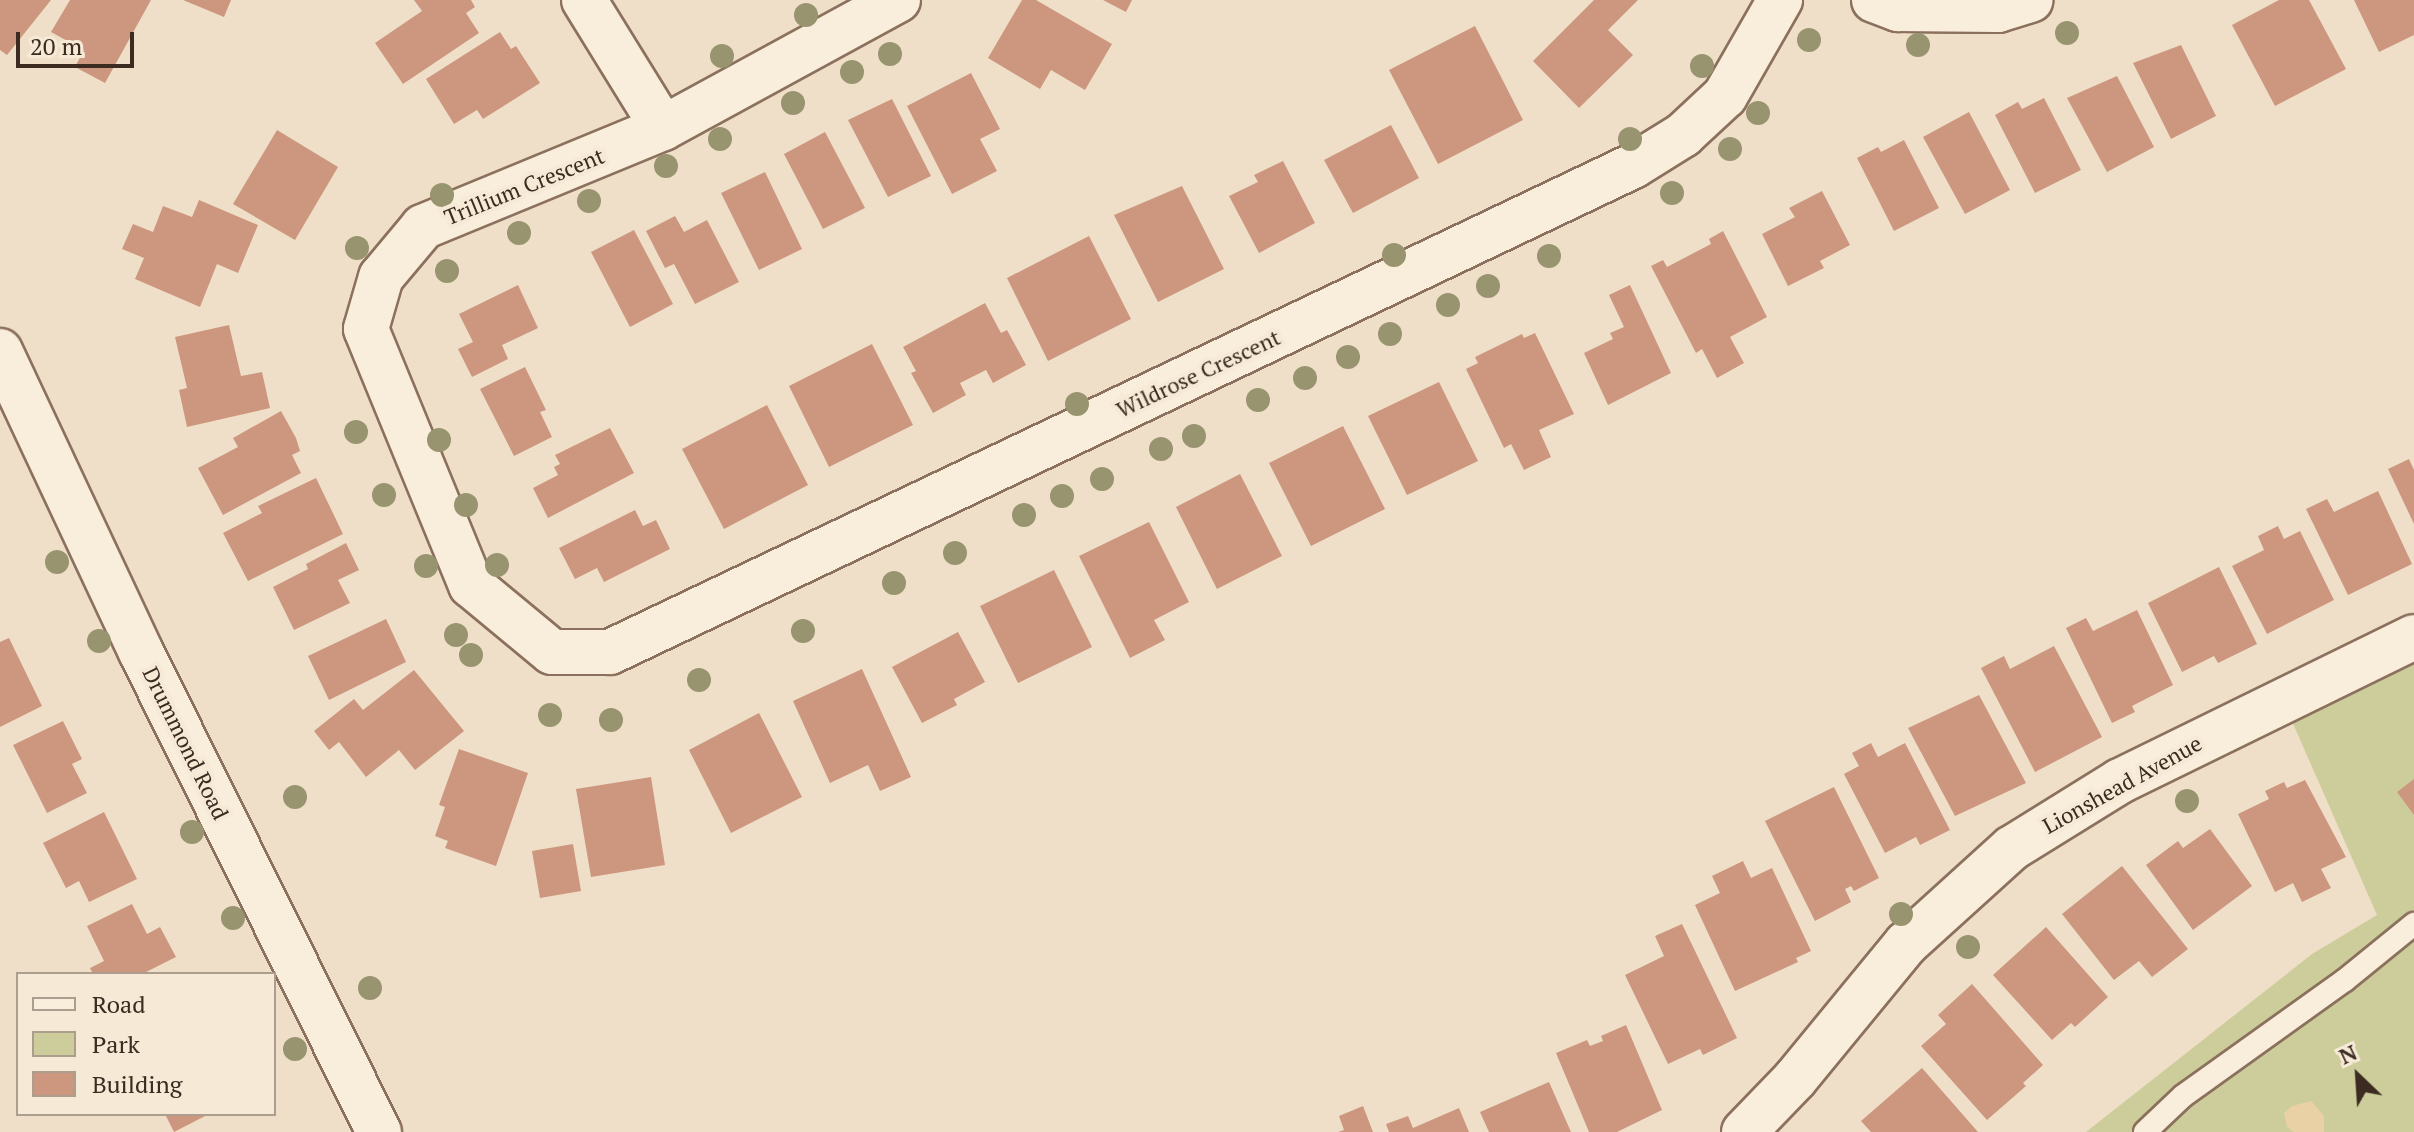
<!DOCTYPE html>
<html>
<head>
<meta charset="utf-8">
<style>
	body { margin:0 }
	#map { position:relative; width:2414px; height:1132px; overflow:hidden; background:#efdfc8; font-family:"PT Serif",serif }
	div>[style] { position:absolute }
	.green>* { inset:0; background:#cccd9b }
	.sand>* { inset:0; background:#ead1a5 }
	.building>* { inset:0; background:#cc977e }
	.roads { filter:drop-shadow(2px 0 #8b715d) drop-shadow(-2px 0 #8b715d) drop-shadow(0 2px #8b715d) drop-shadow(0 -2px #8b715d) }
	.lane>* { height:22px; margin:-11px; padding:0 11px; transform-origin:11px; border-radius:11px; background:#f9eddb }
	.street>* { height:44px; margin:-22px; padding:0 22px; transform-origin:22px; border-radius:22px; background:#f9eddb }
	.secondary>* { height:44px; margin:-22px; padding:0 22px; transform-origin:22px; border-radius:22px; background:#f9eddb }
	.trees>* { width:24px; height:24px; margin:-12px; border-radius:50%; background:#98946f }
	span { translate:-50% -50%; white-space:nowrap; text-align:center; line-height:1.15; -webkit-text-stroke:8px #f6ead7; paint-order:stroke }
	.street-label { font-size:22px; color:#3b2b20 }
	.legend { position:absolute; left:16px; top:972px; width:260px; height:144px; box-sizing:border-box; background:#f6ead7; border:2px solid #ab9e8e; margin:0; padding:10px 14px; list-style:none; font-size:24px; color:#3b2b20 }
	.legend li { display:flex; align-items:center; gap:16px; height:40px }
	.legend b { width:40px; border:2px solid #ab9e8e }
	.north { position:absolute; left:2318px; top:1036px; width:80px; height:80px; -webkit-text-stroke:6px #f6ead7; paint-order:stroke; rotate:335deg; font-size:22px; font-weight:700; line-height:32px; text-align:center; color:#3b2b20 }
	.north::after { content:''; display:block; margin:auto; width:28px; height:36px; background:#3b2b20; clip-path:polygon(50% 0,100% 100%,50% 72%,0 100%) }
	.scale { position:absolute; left:16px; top:32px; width:118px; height:36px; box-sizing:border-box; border:4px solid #3b2b20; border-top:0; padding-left:10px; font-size:24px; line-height:28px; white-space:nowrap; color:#3b2b20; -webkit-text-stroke:6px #f6ead7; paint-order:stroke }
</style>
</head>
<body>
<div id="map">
	<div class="green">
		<i style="clip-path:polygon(2414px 663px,2414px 1132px,2086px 1132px,2312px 954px,2377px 915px,2291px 719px)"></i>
	</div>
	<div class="sand">
		<i style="clip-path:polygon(2311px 1101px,2324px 1116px,2324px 1132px,2294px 1132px,2287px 1127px,2284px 1113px,2292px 1106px)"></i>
	</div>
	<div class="building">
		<i style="clip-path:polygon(0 0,51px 0,7px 55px,0 50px)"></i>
		<i style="clip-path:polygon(70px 0,151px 0,105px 83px,75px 67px,84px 50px,51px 32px)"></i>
		<i style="clip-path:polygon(183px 0,231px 0,224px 17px)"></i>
		<i style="clip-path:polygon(414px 0,471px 0,475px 7px,466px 13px,479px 33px,403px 84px,375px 43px,422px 11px)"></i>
		<i style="clip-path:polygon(1022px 0,1036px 0,1112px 44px,1085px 90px,1051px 70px,1040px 89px,988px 58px)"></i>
		<i style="clip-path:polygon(1103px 0,1132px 0,1126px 12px)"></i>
		<i style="clip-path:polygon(1594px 0,1638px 0,1608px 30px,1633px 55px,1579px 108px,1533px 61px)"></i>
		<i style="clip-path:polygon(2279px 0,2309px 0,2346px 69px,2275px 106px,2232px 25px)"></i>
		<i style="clip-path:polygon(2354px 0,2414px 0,2414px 35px,2379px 52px)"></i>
		<i style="clip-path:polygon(1475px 26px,1523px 120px,1438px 164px,1389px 70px)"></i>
		<i style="clip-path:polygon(500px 32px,511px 49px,516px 46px,540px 83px,483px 119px,477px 110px,454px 124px,426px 79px)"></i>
		<i style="clip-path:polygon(2181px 45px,2216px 116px,2171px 139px,2133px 63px)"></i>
		<i style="clip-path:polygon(971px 73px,1000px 129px,980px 139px,997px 171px,952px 194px,907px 106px)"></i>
		<i style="clip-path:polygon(2117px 76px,2154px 147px,2107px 172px,2067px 98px)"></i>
		<i style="clip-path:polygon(2044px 98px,2081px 170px,2035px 193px,1995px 115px,2018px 102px,2022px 109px)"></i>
		<i style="clip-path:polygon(892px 99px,931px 176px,888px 197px,848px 120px)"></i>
		<i style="clip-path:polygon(1969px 112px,2010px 190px,1965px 214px,1923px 137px)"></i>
		<i style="clip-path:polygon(1391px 125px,1419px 178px,1353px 213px,1324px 160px)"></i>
		<i style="clip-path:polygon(277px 130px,338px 167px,295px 240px,233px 204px)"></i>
		<i style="clip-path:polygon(825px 132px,865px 208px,823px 229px,784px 154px)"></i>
		<i style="clip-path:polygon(1904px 140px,1939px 208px,1894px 231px,1857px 158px,1878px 147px,1881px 152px)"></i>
		<i style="clip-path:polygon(1283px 161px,1315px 223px,1259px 253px,1229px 196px,1258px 182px,1254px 175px)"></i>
		<i style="clip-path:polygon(765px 172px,802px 249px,759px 270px,721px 193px)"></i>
		<i style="clip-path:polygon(1182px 186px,1224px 269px,1158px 302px,1114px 215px)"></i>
		<i style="clip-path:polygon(1822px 191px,1850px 245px,1820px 261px,1824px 268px,1788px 286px,1762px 234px,1795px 217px,1789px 208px)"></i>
		<i style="clip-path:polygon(199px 200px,258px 225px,238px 273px,217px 264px,200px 307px,135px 279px,144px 258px,122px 249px,133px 224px,153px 232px,163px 206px,192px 217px)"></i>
		<i style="clip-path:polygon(675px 216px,684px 232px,707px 220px,739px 282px,695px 304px,674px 264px,665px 268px,646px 231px)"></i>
		<i style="clip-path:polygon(634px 230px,673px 304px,630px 327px,591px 252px)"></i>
		<i style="clip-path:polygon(1723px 231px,1767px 317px,1730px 337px,1744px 363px,1717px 378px,1702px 349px,1696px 353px,1651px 266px,1663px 260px,1667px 267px,1711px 244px,1709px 239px)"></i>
		<i style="clip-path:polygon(1089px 236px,1131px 319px,1048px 361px,1007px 278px)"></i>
		<i style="clip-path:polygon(518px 285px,538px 328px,502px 345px,508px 359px,472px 377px,458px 349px,473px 342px,459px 314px)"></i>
		<i style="clip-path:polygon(1630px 285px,1671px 373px,1608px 405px,1584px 353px,1613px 339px,1610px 333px,1624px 327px,1609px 295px)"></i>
		<i style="clip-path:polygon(985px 303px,1001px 333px,1007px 330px,1026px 365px,993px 383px,986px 370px,960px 383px,966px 395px,933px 413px,911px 373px,916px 371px,903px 347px)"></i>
		<i style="clip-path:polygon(229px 325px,241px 376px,262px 372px,270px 408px,187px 427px,179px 390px,187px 388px,175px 337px)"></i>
		<i style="clip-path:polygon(1535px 333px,1574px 414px,1539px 430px,1551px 457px,1524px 470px,1511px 444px,1504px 448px,1466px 369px,1478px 363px,1475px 357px,1522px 334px,1524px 338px)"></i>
		<i style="clip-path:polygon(872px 344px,913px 425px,829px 467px,789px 386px)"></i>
		<i style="clip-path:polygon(525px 367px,546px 410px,540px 412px,552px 437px,514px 456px,480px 389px)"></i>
		<i style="clip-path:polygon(1439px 382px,1478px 461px,1407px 495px,1368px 416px)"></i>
		<i style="clip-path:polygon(767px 405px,808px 485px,724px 529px,682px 449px)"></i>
		<i style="clip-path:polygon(281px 411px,296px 438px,300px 451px,292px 455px,301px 473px,223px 515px,198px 468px,238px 447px,233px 438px)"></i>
		<i style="clip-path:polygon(1343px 426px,1385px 509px,1311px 546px,1269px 463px)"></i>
		<i style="clip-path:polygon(610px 428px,634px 473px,548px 518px,533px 488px,558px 475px,554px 467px,560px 464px,555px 455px)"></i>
		<i style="clip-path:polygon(2409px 459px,2414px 470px,2414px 524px,2388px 469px)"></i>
		<i style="clip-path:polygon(1240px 474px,1282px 556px,1217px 589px,1176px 507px)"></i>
		<i style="clip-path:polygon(316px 478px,343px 534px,248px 581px,223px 533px,262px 513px,258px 506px)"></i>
		<i style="clip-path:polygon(2378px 491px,2412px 564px,2348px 595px,2306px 509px,2327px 499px,2334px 512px)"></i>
		<i style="clip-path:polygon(635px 510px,643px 526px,656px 520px,670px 549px,604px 582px,597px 568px,575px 579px,559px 548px)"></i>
		<i style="clip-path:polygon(1149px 522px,1189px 602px,1154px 620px,1165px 640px,1130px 658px,1079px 556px)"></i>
		<i style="clip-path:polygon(2278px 526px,2284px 539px,2300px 531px,2334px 600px,2267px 634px,2232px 566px,2264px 550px,2258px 536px)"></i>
		<i style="clip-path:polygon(346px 543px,359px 570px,338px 580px,350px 603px,294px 630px,273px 587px,308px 569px,306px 564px)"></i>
		<i style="clip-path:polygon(2219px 567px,2257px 644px,2218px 663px,2214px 656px,2182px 672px,2148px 603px)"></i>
		<i style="clip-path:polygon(1054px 570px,1092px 647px,1018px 683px,980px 606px)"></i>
		<i style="clip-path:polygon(2137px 610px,2173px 685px,2132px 706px,2135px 712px,2112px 723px,2066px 628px,2086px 618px,2093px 631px)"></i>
		<i style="clip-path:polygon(386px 619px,406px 662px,329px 700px,308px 656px)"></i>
		<i style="clip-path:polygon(958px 632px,985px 682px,954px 699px,957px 705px,922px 723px,892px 667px)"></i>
		<i style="clip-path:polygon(9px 638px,42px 706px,0 727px,0 642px)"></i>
		<i style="clip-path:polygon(2054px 646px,2102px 737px,2035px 772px,1981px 668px,2004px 656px,2010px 669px)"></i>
		<i style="clip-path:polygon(862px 669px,911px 777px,880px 791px,868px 765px,830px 783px,793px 701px)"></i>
		<i style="clip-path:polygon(414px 670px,464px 731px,415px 770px,399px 750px,366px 777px,339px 742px,329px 750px,314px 731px,354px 699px,363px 710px)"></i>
		<i style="clip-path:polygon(1979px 695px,2026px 783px,1955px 816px,1908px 728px)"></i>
		<i style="clip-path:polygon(759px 713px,802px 797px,731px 833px,689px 750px)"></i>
		<i style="clip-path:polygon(63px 721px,82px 759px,72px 764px,87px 793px,47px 813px,13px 745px)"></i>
		<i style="clip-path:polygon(1871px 743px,1878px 757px,1905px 743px,1950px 830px,1920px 845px,1916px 837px,1885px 853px,1844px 774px,1859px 766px,1852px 753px)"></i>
		<i style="clip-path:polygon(459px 749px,528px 773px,496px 866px,445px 848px,448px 841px,435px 836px,445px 807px,439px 805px)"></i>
		<i style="clip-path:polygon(651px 777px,665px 865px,591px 877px,576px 789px)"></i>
		<i style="clip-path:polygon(2414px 779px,2414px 815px,2397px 792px)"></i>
		<i style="clip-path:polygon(2305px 780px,2346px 857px,2321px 869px,2331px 888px,2302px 902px,2293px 883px,2275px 892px,2238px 814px,2269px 799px,2265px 791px,2284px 782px,2287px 788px)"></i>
		<i style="clip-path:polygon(1834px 787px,1879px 878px,1854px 891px,1851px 886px,1845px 889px,1851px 902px,1815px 921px,1765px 821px)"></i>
		<i style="clip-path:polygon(104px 812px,137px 879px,89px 902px,79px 881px,66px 888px,43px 843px)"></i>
		<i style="clip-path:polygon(2210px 829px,2252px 886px,2193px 930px,2146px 865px,2178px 841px,2183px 848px)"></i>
		<i style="clip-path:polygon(573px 844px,581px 891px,540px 898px,532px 851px)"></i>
		<i style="clip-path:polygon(1743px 861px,1751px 878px,1772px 868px,1811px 951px,1796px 958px,1798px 962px,1735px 991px,1695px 905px,1720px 893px,1712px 876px)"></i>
		<i style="clip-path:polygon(2122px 866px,2188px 949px,2152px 977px,2139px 961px,2114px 980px,2062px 914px)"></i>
		<i style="clip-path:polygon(132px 904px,147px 934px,160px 927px,176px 957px,142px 974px,93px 974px,90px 968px,104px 961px,87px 926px)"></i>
		<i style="clip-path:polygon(1682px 924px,1737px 1038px,1703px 1055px,1700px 1049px,1668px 1064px,1625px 975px,1664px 956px,1655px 936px)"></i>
		<i style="clip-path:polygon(2046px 927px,2108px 997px,2075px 1027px,2071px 1023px,2052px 1040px,1993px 975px)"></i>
		<i style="clip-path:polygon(1972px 984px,2043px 1065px,2023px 1083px,2026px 1086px,1987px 1120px,1921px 1046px,1946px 1024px,1938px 1015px)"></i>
		<i style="clip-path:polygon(1626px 1025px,1662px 1110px,1617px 1132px,1589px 1132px,1556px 1053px,1587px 1040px,1590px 1046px,1603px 1041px,1601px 1036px)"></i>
		<i style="clip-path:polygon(1922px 1068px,1978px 1132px,1871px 1132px,1861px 1121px)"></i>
		<i style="clip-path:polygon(1549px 1082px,1571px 1132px,1489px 1132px,1480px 1112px)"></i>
		<i style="clip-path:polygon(1363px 1106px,1373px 1132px,1338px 1132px,1344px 1130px,1339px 1116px)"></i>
		<i style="clip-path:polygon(1459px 1108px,1469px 1132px,1389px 1132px,1386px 1124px,1408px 1116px,1413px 1128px)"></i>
		<i style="clip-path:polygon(165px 1114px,209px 1114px,174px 1132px)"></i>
	</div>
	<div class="roads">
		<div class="lane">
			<i style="left:2145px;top:1132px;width:52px;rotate:-43.5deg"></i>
			<i style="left:2183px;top:1096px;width:199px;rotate:-35.6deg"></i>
			<i style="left:2345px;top:980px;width:89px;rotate:-39.1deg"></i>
		</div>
		<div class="street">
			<i style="left:584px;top:0;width:150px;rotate:58.3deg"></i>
			<i style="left:898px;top:0;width:268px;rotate:151.4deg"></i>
			<i style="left:663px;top:128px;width:260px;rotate:157.6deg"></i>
			<i style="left:423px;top:227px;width:65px;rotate:130deg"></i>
			<i style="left:381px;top:277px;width:54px;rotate:106.1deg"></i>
			<i style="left:366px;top:329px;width:277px;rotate:67.7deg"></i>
			<i style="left:471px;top:585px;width:105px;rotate:39.6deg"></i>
			<i style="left:552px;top:652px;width:58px"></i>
			<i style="left:610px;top:652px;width:1133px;rotate:-25.41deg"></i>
			<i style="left:1633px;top:166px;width:59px;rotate:-31.8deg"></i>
			<i style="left:1683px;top:135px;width:57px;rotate:-42.9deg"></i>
			<i style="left:1725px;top:96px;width:111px;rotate:-60.2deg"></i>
			<i style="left:1874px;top:0;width:26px;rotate:21deg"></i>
			<i style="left:1898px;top:9px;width:100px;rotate:0.6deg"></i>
			<i style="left:1998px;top:10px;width:34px;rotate:-17deg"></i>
			<i style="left:1744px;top:1132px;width:74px;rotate:-46.1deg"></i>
			<i style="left:1795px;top:1079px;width:175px;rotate:-50.6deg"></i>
			<i style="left:1906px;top:944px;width:143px;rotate:-42.2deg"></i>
			<i style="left:2012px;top:848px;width:127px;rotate:-31.8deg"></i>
			<i style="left:2120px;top:781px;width:327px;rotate:-26.1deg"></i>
		</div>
		<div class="secondary">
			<i style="left:0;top:351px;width:332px;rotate:64.9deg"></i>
			<i style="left:141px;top:652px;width:536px;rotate:63.63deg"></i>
		</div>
	</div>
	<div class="trees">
		<i style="left:806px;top:15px"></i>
		<i style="left:2067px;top:33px"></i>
		<i style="left:1809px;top:40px"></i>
		<i style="left:1918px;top:45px"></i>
		<i style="left:890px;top:54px"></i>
		<i style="left:722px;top:56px"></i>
		<i style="left:1702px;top:66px"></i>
		<i style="left:852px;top:72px"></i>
		<i style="left:793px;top:103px"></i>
		<i style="left:1758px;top:113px"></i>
		<i style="left:720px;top:139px"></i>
		<i style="left:1630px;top:139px"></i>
		<i style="left:1730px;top:149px"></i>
		<i style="left:666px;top:166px"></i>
		<i style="left:1672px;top:193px"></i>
		<i style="left:442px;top:195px"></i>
		<i style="left:589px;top:201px"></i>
		<i style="left:519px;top:233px"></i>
		<i style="left:357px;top:248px"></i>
		<i style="left:1394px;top:255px"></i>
		<i style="left:1549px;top:256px"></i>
		<i style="left:447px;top:271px"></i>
		<i style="left:1488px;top:286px"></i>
		<i style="left:1448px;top:305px"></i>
		<i style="left:1390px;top:334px"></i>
		<i style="left:1348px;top:357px"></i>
		<i style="left:1305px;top:378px"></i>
		<i style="left:1258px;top:400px"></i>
		<i style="left:1077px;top:404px"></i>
		<i style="left:356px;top:432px"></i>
		<i style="left:1194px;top:436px"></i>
		<i style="left:439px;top:440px"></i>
		<i style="left:1161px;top:449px"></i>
		<i style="left:1102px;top:479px"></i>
		<i style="left:384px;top:495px"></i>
		<i style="left:1062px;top:496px"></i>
		<i style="left:466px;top:505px"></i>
		<i style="left:1024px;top:515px"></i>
		<i style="left:955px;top:553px"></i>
		<i style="left:57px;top:562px"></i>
		<i style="left:497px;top:565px"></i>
		<i style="left:426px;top:566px"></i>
		<i style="left:894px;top:583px"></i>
		<i style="left:803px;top:631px"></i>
		<i style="left:456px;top:635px"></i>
		<i style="left:99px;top:641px"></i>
		<i style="left:471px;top:655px"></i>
		<i style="left:699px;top:680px"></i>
		<i style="left:550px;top:715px"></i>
		<i style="left:611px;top:720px"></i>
		<i style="left:295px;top:797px"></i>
		<i style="left:2187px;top:801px"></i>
		<i style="left:192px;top:832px"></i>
		<i style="left:1901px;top:914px"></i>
		<i style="left:233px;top:918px"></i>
		<i style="left:1968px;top:947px"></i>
		<i style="left:370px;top:988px"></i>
		<i style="left:295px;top:1049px"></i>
	</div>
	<div class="street-label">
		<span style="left:524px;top:186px;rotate:-22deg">Trillium Crescent</span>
		<span style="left:1198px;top:373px;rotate:-25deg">Wildrose Crescent</span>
		<span style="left:186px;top:743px;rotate:64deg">Drummond Road</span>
		<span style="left:2122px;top:784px;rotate:-29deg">Lionshead Avenue</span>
	</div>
	<ul class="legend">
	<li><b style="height:10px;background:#f9eddb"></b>Road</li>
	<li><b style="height:22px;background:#cccd9b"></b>Park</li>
	<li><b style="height:22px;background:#cc977e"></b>Building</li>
	</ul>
	<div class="north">N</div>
	<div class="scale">20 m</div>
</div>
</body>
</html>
